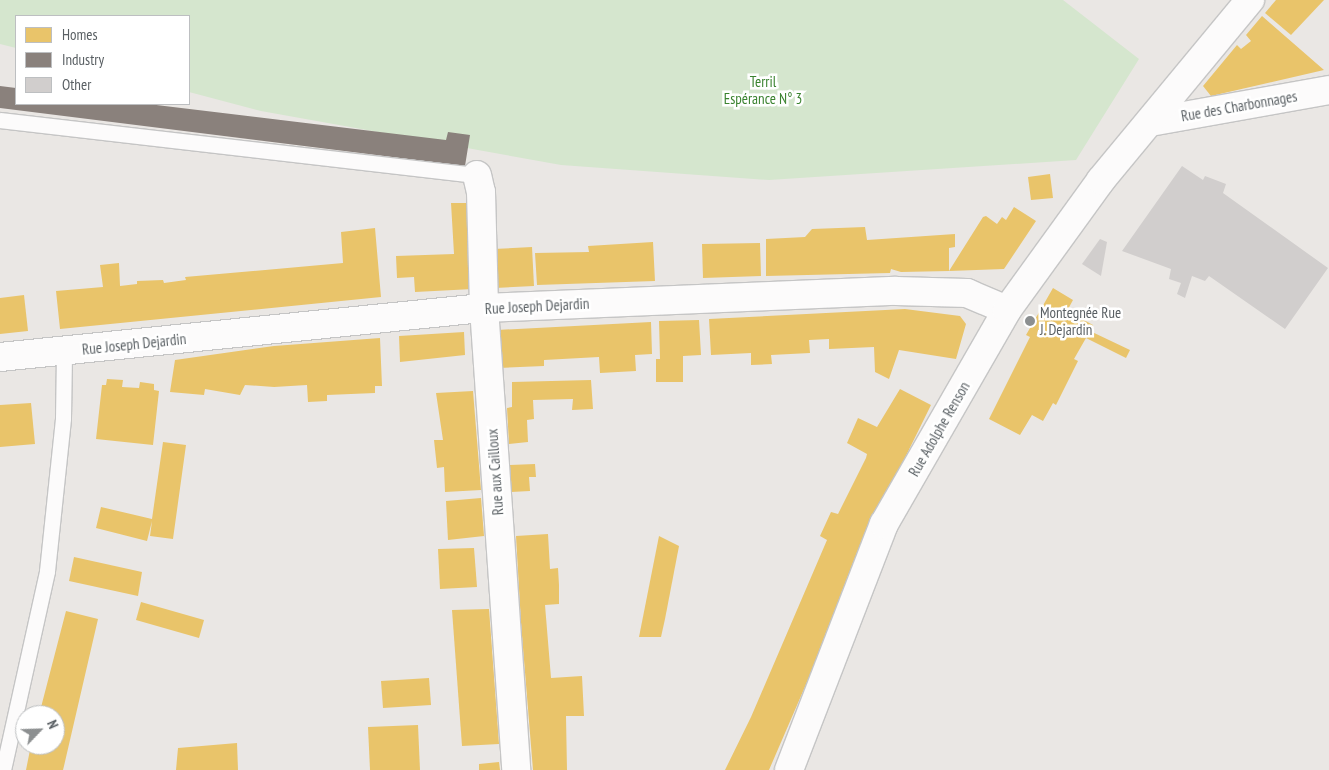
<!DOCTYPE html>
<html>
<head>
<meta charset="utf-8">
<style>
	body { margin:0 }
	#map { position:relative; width:1329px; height:770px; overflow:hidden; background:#eae7e4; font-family:"PT Sans Narrow",sans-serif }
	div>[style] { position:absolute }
	.green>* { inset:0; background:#d5e6ce }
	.homes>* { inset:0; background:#e9c46a }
	.industry>* { inset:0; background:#8a817c }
	.building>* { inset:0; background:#d1cecd }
	.roads { filter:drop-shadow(1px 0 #c5c5c5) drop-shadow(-1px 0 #c5c5c5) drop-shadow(0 1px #c5c5c5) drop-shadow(0 -1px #c5c5c5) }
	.lane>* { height:15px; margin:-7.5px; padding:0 7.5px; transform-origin:7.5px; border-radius:7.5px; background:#fcfbfb }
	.street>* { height:28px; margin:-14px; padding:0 14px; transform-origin:14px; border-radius:14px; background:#fcfbfb }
	.dots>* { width:14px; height:14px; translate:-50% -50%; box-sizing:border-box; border:2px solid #fff; border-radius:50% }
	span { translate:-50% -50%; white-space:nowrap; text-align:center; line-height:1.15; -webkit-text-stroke:5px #fff; paint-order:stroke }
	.park-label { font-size:15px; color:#3b8330 }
	.street-label { font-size:15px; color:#595f63 }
	.poi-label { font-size:15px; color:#595f63 }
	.left { translate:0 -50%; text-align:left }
	.legend { position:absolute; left:15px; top:15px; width:175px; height:90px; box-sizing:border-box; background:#fff; border:1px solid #bdbfc1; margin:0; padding:6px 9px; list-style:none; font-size:15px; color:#595f63 }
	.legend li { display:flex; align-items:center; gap:10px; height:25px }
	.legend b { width:25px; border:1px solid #bdbfc1 }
	.north { position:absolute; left:15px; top:705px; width:50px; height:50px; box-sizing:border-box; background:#fff; border:1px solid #bdbfc1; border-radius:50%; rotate:66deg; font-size:14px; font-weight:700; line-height:20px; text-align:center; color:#595f63 }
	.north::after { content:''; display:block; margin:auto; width:18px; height:22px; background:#8c8f90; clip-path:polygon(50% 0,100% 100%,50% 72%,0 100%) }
</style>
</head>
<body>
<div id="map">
	<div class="green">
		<i style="clip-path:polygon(0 0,1063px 0,1139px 59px,1076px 160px,769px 180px,561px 165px,261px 111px,189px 92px,189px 16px,16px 16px,16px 48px,0 44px)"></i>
	</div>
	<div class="homes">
		<i style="clip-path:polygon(1276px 0,1324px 0,1291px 35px,1265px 13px)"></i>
		<i style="clip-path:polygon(1262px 16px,1324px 70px,1211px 96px,1203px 86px,1237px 45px,1241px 49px,1251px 41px,1246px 35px)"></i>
		<i style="clip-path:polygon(1050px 174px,1053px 198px,1031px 200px,1028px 177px)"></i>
		<i style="clip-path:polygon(451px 203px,468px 203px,473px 289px,415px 292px,414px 277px,397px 278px,396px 256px,454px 254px)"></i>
		<i style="clip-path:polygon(1014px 207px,1036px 221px,1004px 269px,949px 271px,983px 217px,986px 216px,997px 224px,1002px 217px,1006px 220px)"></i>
		<i style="clip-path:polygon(865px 227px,867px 240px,955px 234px,955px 247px,949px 248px,949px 271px,901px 272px,891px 269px,890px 273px,766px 276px,766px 239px,805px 237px,812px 229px)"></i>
		<i style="clip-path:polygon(375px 228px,381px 297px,60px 329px,56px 291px,103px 287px,100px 265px,119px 263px,120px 286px,137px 284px,137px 281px,163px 280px,164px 283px,186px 280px,185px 277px,343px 263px,341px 232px)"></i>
		<i style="clip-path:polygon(653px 242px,655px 281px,537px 285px,535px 253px,589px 252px,588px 246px)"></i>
		<i style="clip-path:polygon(760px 243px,761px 276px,703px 278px,702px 244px)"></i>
		<i style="clip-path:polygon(532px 247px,534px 286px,495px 288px,493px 249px)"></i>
		<i style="clip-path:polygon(1053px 288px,1073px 300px,1067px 311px,1093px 325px,1090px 331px,1130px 350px,1126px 358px,1086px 338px,1074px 359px,1078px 361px,1056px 405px,1053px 403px,1043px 421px,1032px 415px,1020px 435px,989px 419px,1030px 337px,1026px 335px)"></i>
		<i style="clip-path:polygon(24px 295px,28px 331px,0 334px,0 298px)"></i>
		<i style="clip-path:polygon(905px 309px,960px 316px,966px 324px,956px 359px,899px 350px,889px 379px,875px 372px,874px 347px,829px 349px,829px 339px,809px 340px,810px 353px,771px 355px,772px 364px,751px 365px,751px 353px,711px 355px,709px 319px)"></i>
		<i style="clip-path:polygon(699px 320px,701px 355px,683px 356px,683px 382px,656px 382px,656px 359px,660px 359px,659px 321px)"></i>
		<i style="clip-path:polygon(651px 322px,652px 354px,635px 355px,636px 371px,600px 373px,599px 357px,544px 360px,544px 366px,499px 368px,497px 330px)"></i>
		<i style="clip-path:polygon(464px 332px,465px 355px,400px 362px,399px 336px)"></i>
		<i style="clip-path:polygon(380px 338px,382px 386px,375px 386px,375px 393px,327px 395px,327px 401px,308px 402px,307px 385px,274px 387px,245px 385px,240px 395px,205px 389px,204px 395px,170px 392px,175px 360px,274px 346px)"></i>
		<i style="clip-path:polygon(107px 379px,123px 380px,122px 387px,139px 388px,140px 382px,154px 384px,154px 390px,159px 391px,153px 445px,96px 439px,102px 385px,106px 385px)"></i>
		<i style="clip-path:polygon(591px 380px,593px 409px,572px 410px,573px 399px,533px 400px,534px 419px,527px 420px,528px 442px,509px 444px,507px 408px,512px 407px,512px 382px)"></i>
		<i style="clip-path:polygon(900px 389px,931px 405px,897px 474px,769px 770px,725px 770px,751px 717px,827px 540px,820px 536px,831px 512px,838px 514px,866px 458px,867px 454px,847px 443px,858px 418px,877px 427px)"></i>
		<i style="clip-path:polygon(473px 391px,481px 490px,445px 492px,444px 467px,437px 468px,434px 440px,443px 440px,436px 393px)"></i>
		<i style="clip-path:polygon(31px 403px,35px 444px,0 447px,0 405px)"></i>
		<i style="clip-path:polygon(163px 442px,186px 445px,173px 539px,150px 536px,152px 521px,147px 541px,96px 528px,101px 507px,152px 519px)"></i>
		<i style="clip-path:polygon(535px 464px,536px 477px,529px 477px,530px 491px,511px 492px,510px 465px)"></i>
		<i style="clip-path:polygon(481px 498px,484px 536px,448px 540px,446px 501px)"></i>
		<i style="clip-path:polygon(548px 534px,550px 569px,558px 568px,559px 585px,559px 604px,545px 605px,551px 678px,582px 676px,584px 716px,566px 716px,567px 770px,533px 770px,521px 623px,516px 536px)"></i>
		<i style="clip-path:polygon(659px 536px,679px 546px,665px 619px,661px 637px,639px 637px)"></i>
		<i style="clip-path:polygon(474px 548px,477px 587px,440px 589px,438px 549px)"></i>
		<i style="clip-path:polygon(74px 557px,142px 572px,138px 596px,69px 581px)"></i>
		<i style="clip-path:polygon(141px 602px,204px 620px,199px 638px,136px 620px)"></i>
		<i style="clip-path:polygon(489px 609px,499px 744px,462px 746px,452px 610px)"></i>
		<i style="clip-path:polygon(66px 611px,98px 619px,64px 766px,63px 770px,26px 770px,31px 745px,55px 745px,55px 715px,39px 715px)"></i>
		<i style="clip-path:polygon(429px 678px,431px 705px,383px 708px,381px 681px)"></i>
		<i style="clip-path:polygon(418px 725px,420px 770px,370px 770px,368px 727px)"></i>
		<i style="clip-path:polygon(237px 743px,238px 770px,176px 770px,178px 748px)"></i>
		<i style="clip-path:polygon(499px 762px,500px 770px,479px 770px,479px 764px)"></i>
	</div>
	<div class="industry">
		<i style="clip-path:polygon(0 86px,16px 88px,16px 104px,148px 104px,446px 140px,448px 132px,470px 135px,465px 166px,0 108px)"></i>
	</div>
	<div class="building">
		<i style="clip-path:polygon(1182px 166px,1203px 180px,1205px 176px,1226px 184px,1223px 193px,1328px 268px,1285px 329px,1209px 276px,1205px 281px,1192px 276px,1185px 298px,1177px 294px,1181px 283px,1169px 279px,1171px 269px,1122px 251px)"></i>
		<i style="clip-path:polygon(1100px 239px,1107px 242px,1101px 276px,1082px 264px)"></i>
	</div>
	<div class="roads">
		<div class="lane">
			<i style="left:0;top:120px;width:480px;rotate:6.6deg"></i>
			<i style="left:3px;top:770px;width:204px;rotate:-77.5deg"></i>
			<i style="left:47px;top:571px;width:154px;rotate:-84deg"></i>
			<i style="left:63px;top:418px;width:66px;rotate:-89.1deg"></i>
		</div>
		<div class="street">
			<i style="left:1150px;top:122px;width:182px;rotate:-10.1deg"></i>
			<i style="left:477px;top:175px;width:17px;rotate:77deg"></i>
			<i style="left:481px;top:192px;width:116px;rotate:88.5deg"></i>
			<i style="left:484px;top:308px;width:463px;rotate:86deg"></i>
			<i style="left:0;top:357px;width:486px;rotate:-5.8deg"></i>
			<i style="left:484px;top:308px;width:412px;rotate:-2.4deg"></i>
			<i style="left:896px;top:291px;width:71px;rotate:1.6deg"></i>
			<i style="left:967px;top:293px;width:43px;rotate:23deg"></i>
			<i style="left:789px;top:770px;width:264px;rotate:-68.9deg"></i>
			<i style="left:884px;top:524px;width:247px;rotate:-60.1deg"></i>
			<i style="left:1007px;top:310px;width:160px;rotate:-54.1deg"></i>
			<i style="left:1101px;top:180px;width:234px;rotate:-50.4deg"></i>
		</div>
	</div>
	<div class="dots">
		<i style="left:1030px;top:321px;background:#8c8f90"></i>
	</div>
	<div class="park-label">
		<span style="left:763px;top:90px">Terril<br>Espérance N° 3</span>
	</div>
	<div class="street-label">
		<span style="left:1239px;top:106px;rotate:-10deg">Rue des Charbonnages</span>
		<span style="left:537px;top:306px;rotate:-3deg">Rue Joseph Dejardin</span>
		<span style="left:134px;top:344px;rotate:-6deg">Rue Joseph Dejardin</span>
		<span style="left:939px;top:429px;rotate:-60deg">Rue Adolphe Renson</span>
		<span style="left:495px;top:472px;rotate:-94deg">Rue aux Cailloux</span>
	</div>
	<div class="poi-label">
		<span class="left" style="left:1040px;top:321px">Montegnée Rue<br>J. Dejardin</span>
	</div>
	<ul class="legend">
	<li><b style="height:14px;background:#e9c46a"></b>Homes</li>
	<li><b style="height:14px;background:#8a817c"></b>Industry</li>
	<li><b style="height:14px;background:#d1cecd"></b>Other</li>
	</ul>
	<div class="north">N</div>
</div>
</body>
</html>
